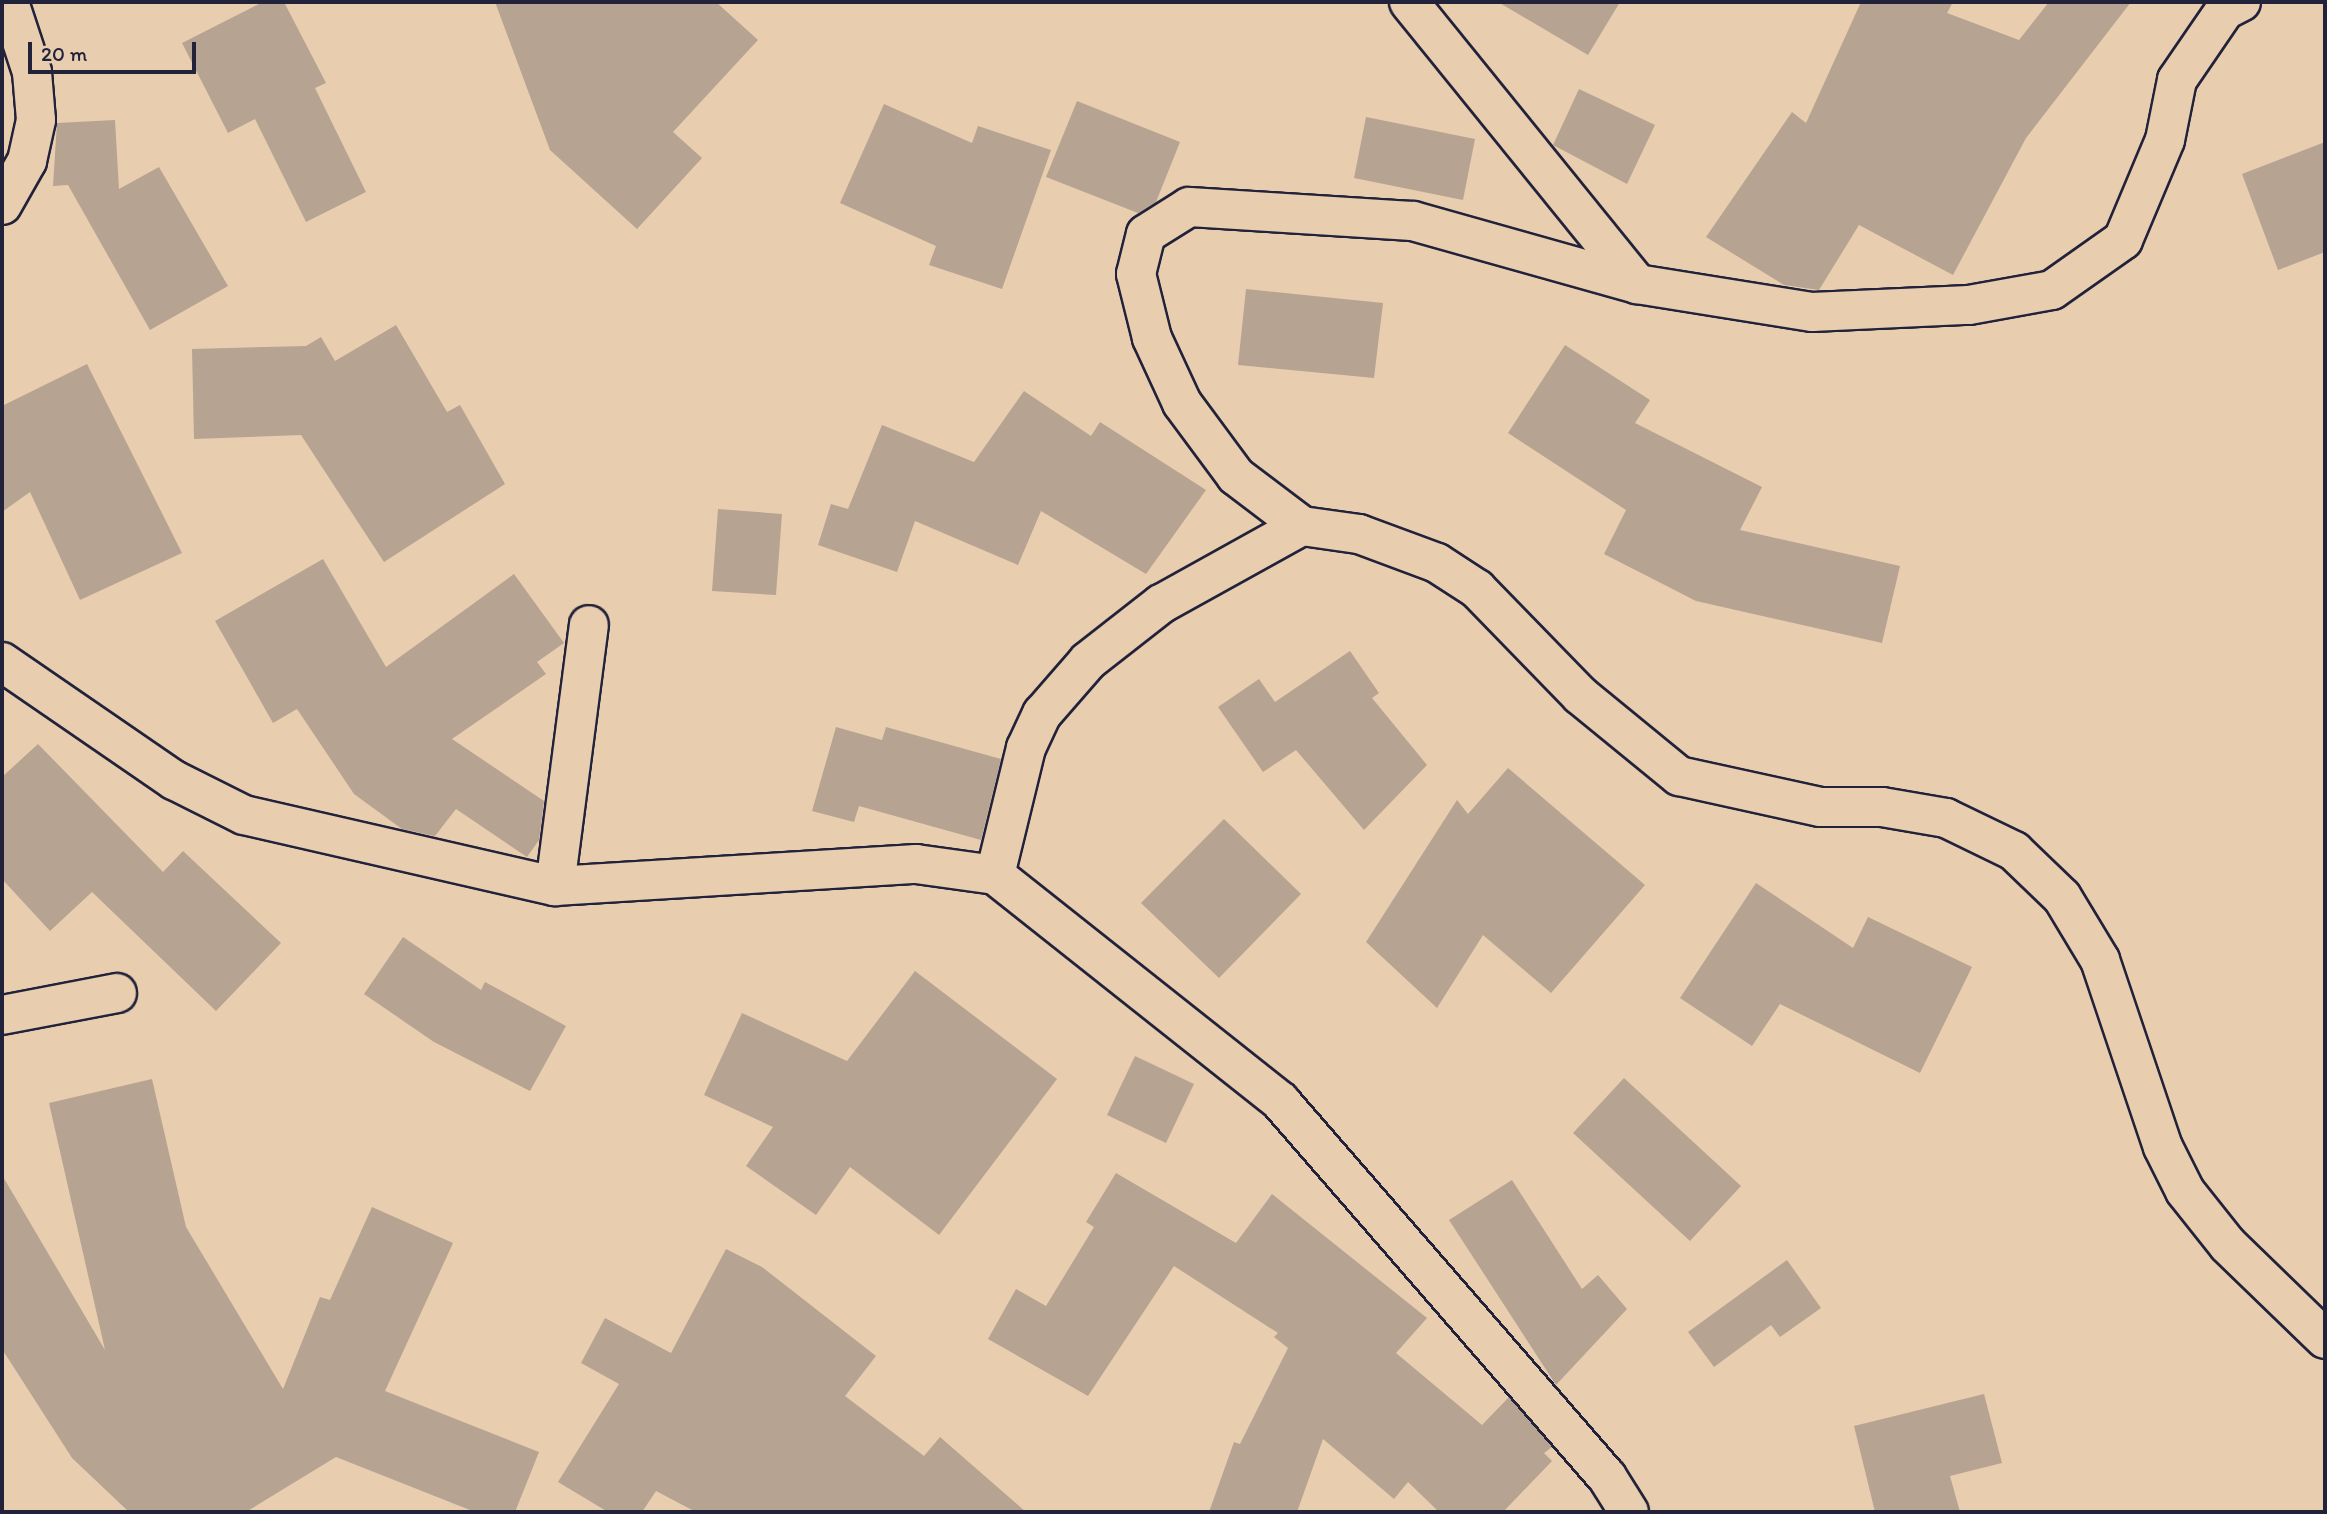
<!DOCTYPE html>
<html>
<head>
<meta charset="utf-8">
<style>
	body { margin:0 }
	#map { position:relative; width:2327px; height:1514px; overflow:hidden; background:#e8cdaf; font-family:Itim,sans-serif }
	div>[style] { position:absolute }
	.building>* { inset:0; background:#b7a392 }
	.roads { filter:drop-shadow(2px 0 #22223b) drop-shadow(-2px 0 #22223b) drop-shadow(0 2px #22223b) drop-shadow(0 -2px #22223b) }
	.street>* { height:38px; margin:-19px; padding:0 19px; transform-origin:19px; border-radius:19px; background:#e8cdaf }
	span { translate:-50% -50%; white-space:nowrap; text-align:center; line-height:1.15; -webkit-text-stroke:6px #e8cdaf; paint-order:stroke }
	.frame { position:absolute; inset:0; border:4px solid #22223b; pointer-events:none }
	.scale { position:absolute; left:28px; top:42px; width:168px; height:32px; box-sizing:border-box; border:4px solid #22223b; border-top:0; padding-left:9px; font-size:21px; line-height:24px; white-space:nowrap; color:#22223b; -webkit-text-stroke:5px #e8cdaf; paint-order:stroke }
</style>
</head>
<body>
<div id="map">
	<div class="building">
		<i style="clip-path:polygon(263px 2px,284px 2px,326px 83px,315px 88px,366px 192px,306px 222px,255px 119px,228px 133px,182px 43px)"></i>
		<i style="clip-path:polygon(495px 2px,716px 2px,758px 40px,673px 132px,702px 158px,637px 229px,550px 150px)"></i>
		<i style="clip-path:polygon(1498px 2px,1620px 2px,1588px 55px)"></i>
		<i style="clip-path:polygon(1861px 2px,1953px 2px,1947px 13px,2019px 40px,2049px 2px,2131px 2px,2026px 138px,1953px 275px,1859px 225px,1819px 290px,1784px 285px,1706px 237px,1792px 112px,1806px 123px)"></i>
		<i style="clip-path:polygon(1579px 89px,1655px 125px,1627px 184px,1553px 145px)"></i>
		<i style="clip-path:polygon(1077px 101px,1180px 142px,1156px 202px,1138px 213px,1046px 177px)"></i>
		<i style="clip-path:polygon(884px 104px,972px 143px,978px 126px,1051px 150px,1002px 289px,929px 265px,936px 246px,840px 203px)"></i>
		<i style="clip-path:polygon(1366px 117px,1475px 139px,1463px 200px,1354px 178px)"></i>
		<i style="clip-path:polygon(115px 120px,119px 189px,159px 167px,228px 286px,150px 330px,68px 185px,53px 186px,57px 123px)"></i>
		<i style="clip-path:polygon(2325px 142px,2325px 252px,2278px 270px,2242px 174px)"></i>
		<i style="clip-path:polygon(1246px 289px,1383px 303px,1374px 378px,1238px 365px)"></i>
		<i style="clip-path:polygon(396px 325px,447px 412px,460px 405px,505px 484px,384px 562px,301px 435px,194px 439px,192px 349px,306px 346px,321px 337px,335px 361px)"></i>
		<i style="clip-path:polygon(1565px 345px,1650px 400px,1635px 423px,1762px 487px,1740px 530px,1900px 566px,1882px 643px,1696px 601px,1604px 554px,1626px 510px,1508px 433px)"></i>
		<i style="clip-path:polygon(87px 364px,182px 553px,80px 600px,30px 492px,2px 512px,2px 406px)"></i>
		<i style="clip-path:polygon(1024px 391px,1091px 436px,1100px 422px,1206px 490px,1146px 574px,1041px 511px,1018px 565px,915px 521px,897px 572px,818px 545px,831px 504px,848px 509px,882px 425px,974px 462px)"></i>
		<i style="clip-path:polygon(718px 509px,782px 514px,776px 595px,712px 591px)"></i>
		<i style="clip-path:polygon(323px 559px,386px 667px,514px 574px,564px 643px,537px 662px,546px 674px,452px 739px,544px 801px,539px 840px,527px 857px,456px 809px,435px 836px,402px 829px,354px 794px,297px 709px,273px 723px,215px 621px)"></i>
		<i style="clip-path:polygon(1350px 651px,1379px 693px,1372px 698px,1427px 765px,1364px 830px,1296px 750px,1263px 772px,1218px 707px,1259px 679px,1275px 702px)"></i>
		<i style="clip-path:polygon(836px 727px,882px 740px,886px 727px,1001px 759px,981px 840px,859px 806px,854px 822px,812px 811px)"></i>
		<i style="clip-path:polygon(38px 744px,163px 872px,183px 851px,281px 943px,216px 1011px,92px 892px,50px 931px,2px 879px,2px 777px)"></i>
		<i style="clip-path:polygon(1508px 768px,1645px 885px,1551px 993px,1483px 935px,1437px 1008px,1366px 942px,1457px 800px,1468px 814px)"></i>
		<i style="clip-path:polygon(1224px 819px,1301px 894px,1219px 978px,1141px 903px)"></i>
		<i style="clip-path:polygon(1756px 883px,1853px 948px,1868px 917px,1972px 967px,1920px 1073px,1780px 1004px,1752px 1046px,1680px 998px)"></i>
		<i style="clip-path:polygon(403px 937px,481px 990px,485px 982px,566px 1026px,530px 1091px,434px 1042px,364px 994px)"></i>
		<i style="clip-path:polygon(915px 971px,1057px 1079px,939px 1235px,850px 1167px,816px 1215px,746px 1166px,773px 1127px,704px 1095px,742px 1013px,847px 1061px)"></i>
		<i style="clip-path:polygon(1135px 1056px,1194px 1084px,1166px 1143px,1107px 1115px)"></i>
		<i style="clip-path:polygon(1624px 1078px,1741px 1186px,1690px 1241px,1573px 1133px)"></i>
		<i style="clip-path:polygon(152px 1079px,186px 1227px,283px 1389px,320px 1297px,330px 1300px,372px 1207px,453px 1243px,385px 1391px,539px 1452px,515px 1512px,475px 1512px,336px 1457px,246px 1512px,129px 1512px,72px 1458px,2px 1349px,2px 1175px,105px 1350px,49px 1103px)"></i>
		<i style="clip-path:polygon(1116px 1173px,1236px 1243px,1272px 1194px,1427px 1318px,1396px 1353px,1482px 1425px,1509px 1397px,1552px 1447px,1544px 1453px,1552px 1461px,1503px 1512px,1439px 1512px,1408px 1482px,1394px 1499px,1323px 1439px,1297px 1512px,1209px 1512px,1234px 1442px,1240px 1444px,1288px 1348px,1274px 1337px,1278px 1333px,1174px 1266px,1088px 1396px,988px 1339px,1016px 1289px,1046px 1306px,1094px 1227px,1086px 1222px)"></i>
		<i style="clip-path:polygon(1512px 1180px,1582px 1289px,1598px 1275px,1627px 1309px,1556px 1385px,1449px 1220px)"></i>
		<i style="clip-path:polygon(726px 1249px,762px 1267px,876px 1356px,845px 1396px,924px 1456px,940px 1437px,1026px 1512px,696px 1512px,656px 1491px,642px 1512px,608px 1512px,558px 1482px,619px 1384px,581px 1363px,605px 1318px,671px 1353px)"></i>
		<i style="clip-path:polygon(1787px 1260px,1821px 1308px,1780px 1337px,1771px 1325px,1714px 1367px,1688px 1332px)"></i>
		<i style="clip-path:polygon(1984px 1394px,2002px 1463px,1950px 1476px,1960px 1512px,1875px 1512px,1854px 1426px)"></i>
	</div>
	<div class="roads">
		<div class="street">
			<i style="left:1409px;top:2px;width:363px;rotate:51deg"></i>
			<i style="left:2px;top:205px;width:51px;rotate:-60.4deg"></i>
			<i style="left:27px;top:161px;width:42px;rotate:-77.6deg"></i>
			<i style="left:36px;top:120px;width:48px;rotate:-94.8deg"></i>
			<i style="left:32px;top:72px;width:74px;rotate:-108.2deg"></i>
			<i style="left:1302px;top:526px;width:58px;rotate:8deg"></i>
			<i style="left:1359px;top:534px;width:83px;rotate:20.4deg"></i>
			<i style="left:1437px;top:563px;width:48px;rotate:33deg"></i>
			<i style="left:1477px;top:589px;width:148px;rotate:45.8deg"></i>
			<i style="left:1580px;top:695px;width:128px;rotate:39.3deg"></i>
			<i style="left:1679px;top:776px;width:144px;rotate:12.4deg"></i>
			<i style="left:1820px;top:807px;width:62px"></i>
			<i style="left:1882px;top:807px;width:65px;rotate:9.8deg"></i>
			<i style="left:1946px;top:818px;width:76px;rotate:25.9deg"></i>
			<i style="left:2014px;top:851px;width:66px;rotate:43.8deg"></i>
			<i style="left:2062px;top:897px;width:74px;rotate:58.9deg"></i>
			<i style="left:2100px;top:960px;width:197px;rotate:71.4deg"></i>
			<i style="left:2163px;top:1147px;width:49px;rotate:63.4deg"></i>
			<i style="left:2185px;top:1191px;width:69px;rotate:51.5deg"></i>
			<i style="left:2228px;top:1245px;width:135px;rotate:44.1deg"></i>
			<i style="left:2px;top:662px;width:209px;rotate:34.5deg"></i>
			<i style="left:174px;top:780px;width:78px;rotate:26.6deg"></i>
			<i style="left:244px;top:815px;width:319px;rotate:12.9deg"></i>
			<i style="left:555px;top:886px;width:362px;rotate:-3.5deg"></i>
			<i style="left:916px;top:864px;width:80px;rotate:7.9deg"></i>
			<i style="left:995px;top:875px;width:131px;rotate:-76.3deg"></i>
			<i style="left:1026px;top:748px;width:38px;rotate:-65deg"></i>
			<i style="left:1042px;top:714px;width:70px;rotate:-49deg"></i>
			<i style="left:1088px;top:661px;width:93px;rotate:-38deg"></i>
			<i style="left:1161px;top:604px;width:161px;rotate:-29deg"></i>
			<i style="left:1302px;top:526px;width:83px;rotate:-142.9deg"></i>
			<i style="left:1236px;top:476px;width:91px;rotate:-126.5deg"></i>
			<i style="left:1182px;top:403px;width:72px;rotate:-114.8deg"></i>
			<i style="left:1152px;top:338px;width:66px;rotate:-104deg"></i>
			<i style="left:1136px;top:274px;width:41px;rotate:-76deg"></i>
			<i style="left:1146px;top:234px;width:51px;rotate:-32.1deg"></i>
			<i style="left:1189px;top:207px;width:224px;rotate:3.6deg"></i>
			<i style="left:1413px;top:221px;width:233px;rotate:15.7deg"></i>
			<i style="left:1637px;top:284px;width:177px;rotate:9.1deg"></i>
			<i style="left:1812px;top:312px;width:157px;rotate:-2.6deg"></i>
			<i style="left:1969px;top:305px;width:84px;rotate:-10.2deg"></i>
			<i style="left:2052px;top:290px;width:87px;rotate:-35.2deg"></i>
			<i style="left:2123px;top:240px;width:108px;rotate:-67.2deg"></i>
			<i style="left:2165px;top:140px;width:61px;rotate:-78.7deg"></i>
			<i style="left:2177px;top:80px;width:85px;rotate:-55.6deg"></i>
			<i style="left:2225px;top:10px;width:18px;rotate:-27deg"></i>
			<i style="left:995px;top:875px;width:364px;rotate:38.4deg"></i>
			<i style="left:1280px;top:1101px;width:498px;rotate:49deg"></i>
			<i style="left:1607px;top:1477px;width:41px;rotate:57.8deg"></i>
			<i style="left:555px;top:886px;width:263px;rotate:-82.6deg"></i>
			<i style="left:2px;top:1015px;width:117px;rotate:-10.8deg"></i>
		</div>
	</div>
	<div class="frame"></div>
	<div class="scale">20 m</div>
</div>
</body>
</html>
